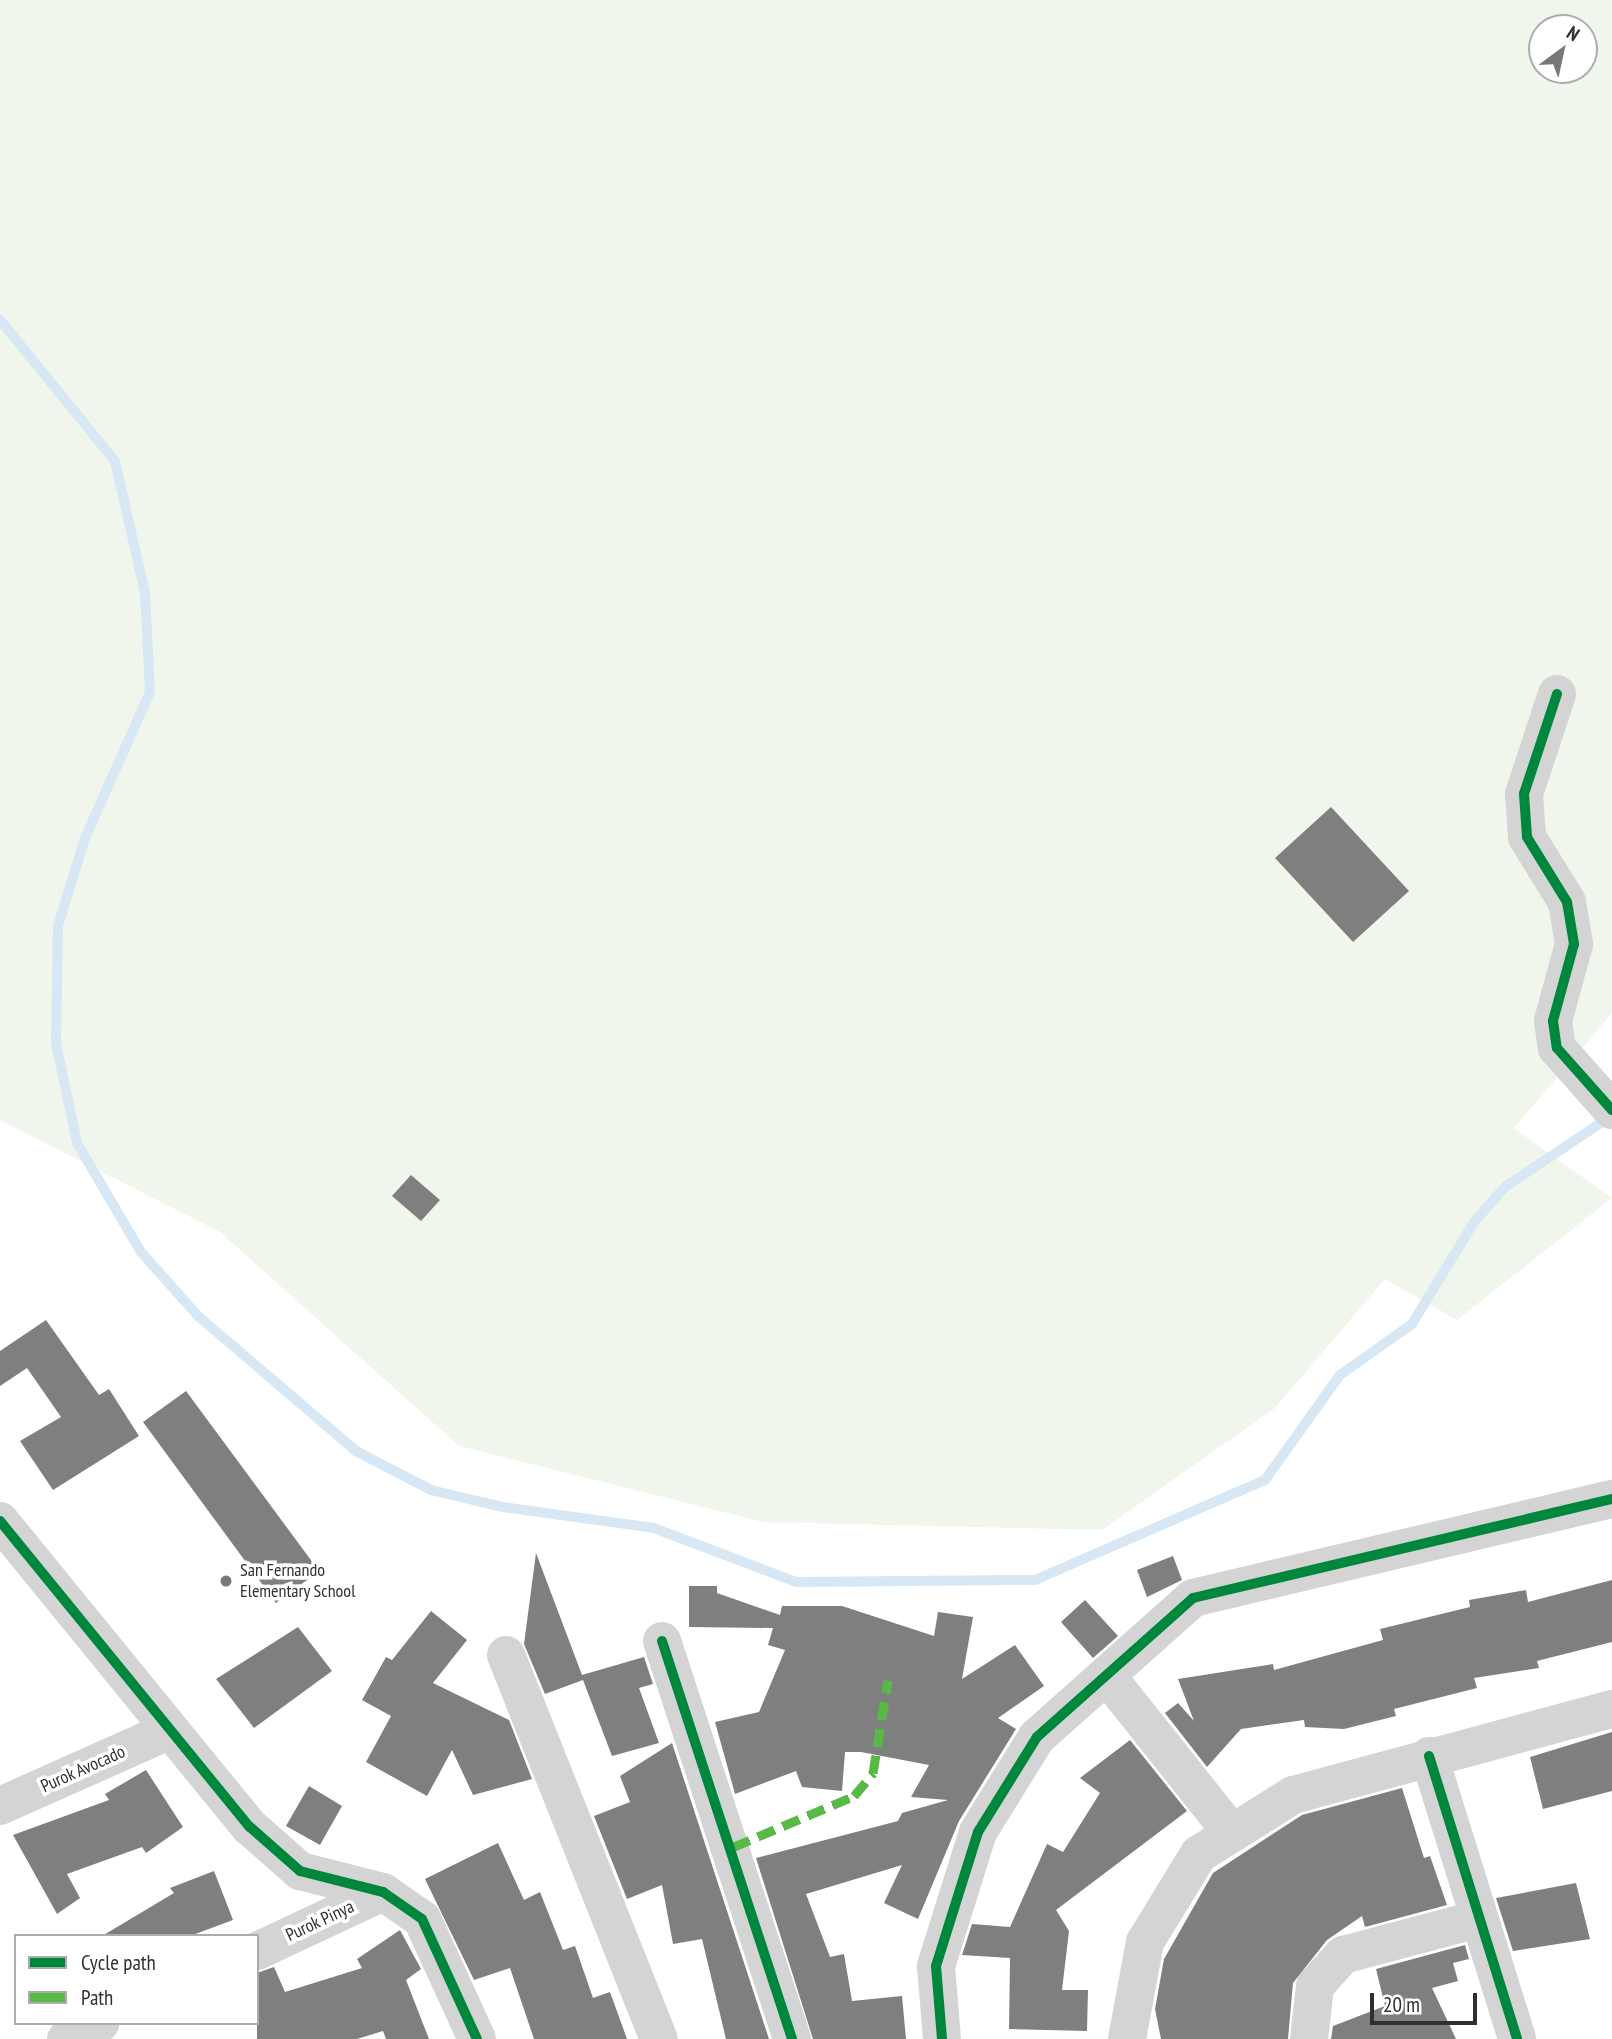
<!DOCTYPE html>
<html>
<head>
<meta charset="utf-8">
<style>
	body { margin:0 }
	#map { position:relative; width:1612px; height:2039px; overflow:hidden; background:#fff; font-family:"PT Sans Narrow",sans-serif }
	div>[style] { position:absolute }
	.green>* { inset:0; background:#f1f6ec }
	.stream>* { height:10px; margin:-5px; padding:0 5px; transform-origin:5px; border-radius:5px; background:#d8e7f4 }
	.building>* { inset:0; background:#7f7f7f }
	.street>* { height:38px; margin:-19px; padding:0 19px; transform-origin:19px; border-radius:19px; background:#d4d4d4 }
	.quiet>* { height:9px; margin-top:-4.5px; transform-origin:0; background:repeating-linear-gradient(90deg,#58b947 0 18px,transparent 0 27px) }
	.cycleway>* { height:10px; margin:-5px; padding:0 5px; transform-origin:5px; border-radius:5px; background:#00873e }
	.dots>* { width:19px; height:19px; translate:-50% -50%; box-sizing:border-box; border:4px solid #fff; border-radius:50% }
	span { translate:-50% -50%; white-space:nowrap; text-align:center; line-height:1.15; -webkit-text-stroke:7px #fff; paint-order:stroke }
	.poi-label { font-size:18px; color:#303030 }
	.left { translate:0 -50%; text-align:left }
	.street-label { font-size:18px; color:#303030 }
	.legend { position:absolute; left:14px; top:1934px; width:245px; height:91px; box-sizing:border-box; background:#fff; border:2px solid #acacac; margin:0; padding:9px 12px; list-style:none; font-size:21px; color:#303030 }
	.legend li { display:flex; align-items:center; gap:14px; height:35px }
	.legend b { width:35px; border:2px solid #acacac }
	.north { position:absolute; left:1528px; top:14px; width:70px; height:70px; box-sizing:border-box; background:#fff; border:2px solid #acacac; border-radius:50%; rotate:33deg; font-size:19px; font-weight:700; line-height:28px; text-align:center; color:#303030 }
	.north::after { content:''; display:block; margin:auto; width:24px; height:32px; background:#787878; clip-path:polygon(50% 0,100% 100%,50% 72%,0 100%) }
	.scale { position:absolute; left:1370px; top:1993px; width:107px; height:32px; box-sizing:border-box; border:4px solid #303030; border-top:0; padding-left:9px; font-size:21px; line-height:24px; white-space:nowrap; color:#303030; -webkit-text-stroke:5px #fff; paint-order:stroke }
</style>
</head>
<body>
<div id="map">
	<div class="green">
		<i style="clip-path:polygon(evenodd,0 0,1612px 0,1612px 1013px,1514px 1128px,1612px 1198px,1457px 1320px,1385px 1279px,1275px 1408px,1102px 1530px,763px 1522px,459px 1446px,220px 1232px,0 1120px,0 0,1542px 28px,1584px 28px,1584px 70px,1542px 70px,1542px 28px)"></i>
	</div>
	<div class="stream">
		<i style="left:0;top:320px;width:182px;rotate:50.8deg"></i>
		<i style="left:115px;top:461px;width:135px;rotate:77.2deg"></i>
		<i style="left:145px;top:593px;width:99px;rotate:87.1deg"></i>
		<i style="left:150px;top:692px;width:160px;rotate:114deg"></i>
		<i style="left:85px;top:838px;width:92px;rotate:107.1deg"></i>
		<i style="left:58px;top:926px;width:117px;rotate:91deg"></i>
		<i style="left:56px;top:1043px;width:102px;rotate:78.1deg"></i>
		<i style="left:77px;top:1143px;width:126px;rotate:59.6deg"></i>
		<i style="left:141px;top:1252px;width:86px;rotate:48.3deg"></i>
		<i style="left:198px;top:1316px;width:208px;rotate:40.5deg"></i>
		<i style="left:356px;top:1451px;width:85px;rotate:27.5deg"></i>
		<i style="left:431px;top:1490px;width:74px;rotate:13.3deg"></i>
		<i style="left:503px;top:1507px;width:152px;rotate:7.9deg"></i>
		<i style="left:654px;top:1528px;width:152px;rotate:20.8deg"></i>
		<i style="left:796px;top:1582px;width:239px;rotate:-0.5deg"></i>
		<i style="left:1035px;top:1580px;width:251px;rotate:-23.5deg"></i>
		<i style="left:1265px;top:1480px;width:129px;rotate:-54.5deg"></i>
		<i style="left:1340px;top:1375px;width:88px;rotate:-35.3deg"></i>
		<i style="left:1412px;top:1324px;width:119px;rotate:-58.7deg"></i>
		<i style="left:1474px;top:1222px;width:47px;rotate:-48.5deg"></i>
		<i style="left:1505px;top:1187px;width:128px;rotate:-33.8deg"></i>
	</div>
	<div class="building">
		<i style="clip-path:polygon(1331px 807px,1409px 891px,1353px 942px,1275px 858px)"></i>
		<i style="clip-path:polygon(411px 1175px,440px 1200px,421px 1221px,392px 1196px)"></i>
		<i style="clip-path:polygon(46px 1320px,99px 1395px,109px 1389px,139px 1436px,53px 1490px,20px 1441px,61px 1417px,27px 1368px,0 1386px,0 1351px)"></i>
		<i style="clip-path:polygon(186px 1391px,319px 1571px,276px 1603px,143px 1422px)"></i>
		<i style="clip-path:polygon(536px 1553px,582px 1675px,644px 1657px,653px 1684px,639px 1688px,659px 1743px,612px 1756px,583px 1680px,545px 1694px,524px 1644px)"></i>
		<i style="clip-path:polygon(1173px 1556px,1182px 1580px,1147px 1597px,1137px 1570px)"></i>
		<i style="clip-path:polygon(1612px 1580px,1612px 1642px,1537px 1661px,1539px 1668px,1474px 1678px,1477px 1688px,1394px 1709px,1396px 1716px,1344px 1729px,1305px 1727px,1304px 1720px,1241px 1729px,1207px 1767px,1165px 1713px,1178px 1703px,1194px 1721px,1178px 1679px,1273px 1664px,1274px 1670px,1383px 1640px,1380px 1629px,1470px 1607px,1469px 1600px,1526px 1590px,1528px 1602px)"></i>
		<i style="clip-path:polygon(689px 1586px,717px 1586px,717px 1593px,780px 1615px,782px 1606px,842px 1606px,934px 1636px,938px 1612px,973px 1617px,962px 1679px,1015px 1645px,1044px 1686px,998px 1718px,1016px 1729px,959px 1821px,918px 1919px,884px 1903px,902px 1865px,806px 1894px,830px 1957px,844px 1954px,852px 2001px,902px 1996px,906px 2039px,813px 2039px,756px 1858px,898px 1821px,902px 1813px,948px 1800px,911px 1797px,929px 1765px,861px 1752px,845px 1752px,842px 1791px,802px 1787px,796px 1771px,735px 1794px,715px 1722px,759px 1712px,785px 1650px,768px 1645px,773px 1628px,689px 1627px)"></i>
		<i style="clip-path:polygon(1085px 1600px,1118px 1636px,1093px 1658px,1061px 1622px)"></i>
		<i style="clip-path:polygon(431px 1611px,467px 1640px,433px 1683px,509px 1720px,532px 1779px,473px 1795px,452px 1750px,427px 1796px,366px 1762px,391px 1716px,362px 1700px,386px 1657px,392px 1660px)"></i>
		<i style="clip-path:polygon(298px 1627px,332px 1671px,254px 1728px,216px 1679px)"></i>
		<i style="clip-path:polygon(1612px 1732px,1612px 1791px,1543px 1809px,1530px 1757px)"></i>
		<i style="clip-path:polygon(1130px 1740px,1187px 1811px,1056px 1910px,1069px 1931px,1062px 1990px,1088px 1990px,1087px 2031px,1009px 2029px,1010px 1958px,962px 1955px,972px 1924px,1010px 1927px,1047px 1844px,1063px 1852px,1100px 1793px,1080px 1778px)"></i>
		<i style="clip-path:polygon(672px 1743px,769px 2039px,726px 2039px,702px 1939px,673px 1944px,662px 1885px,627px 1899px,594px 1816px,630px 1802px,620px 1776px)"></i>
		<i style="clip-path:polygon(146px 1770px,183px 1827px,146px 1853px,142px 1847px,67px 1874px,80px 1898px,57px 1914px,13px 1835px,109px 1800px,105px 1794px)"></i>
		<i style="clip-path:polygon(309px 1786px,342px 1806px,320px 1845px,286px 1826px)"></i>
		<i style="clip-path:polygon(1402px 1788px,1424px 1858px,1430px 1856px,1447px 1905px,1365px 1927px,1362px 1916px,1327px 1940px,1293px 1983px,1288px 2039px,1161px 2039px,1155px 2009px,1164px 1959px,1213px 1873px,1302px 1815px)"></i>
		<i style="clip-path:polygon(498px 1843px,524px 1900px,540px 1892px,563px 1950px,575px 1946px,593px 1998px,610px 1992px,627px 2039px,534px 2039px,510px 1968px,474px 1980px,425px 1879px)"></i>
		<i style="clip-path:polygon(214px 1871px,233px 1920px,190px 1936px,102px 1936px,174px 1893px,170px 1888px)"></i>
		<i style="clip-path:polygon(1576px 1883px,1590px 1939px,1513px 1951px,1496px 1898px)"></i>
		<i style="clip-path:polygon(400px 1930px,421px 1969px,406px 1980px,429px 2039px,386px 2039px,383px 2031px,357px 2039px,257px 2039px,257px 1973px,274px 1967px,285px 1992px,362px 1968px,357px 1959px)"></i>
		<i style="clip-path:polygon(1465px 1945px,1469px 1959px,1453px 1963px,1458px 1981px,1432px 1988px,1456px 2039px,1331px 2039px,1333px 2026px,1385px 2006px,1376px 1969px)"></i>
	</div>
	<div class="street">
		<i style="left:1557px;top:694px;width:105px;rotate:108.3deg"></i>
		<i style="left:1524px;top:794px;width:43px;rotate:86deg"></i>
		<i style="left:1527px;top:837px;width:76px;rotate:58.4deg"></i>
		<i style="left:1567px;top:902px;width:43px;rotate:80.5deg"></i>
		<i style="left:1574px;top:944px;width:80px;rotate:105.3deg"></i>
		<i style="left:1553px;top:1021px;width:27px;rotate:82deg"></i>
		<i style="left:1557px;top:1048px;width:83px;rotate:48.4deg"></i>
		<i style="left:0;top:1521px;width:395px;rotate:50.8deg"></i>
		<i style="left:250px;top:1827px;width:67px;rotate:41.3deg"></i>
		<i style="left:300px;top:1871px;width:86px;rotate:14.2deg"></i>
		<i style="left:383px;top:1892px;width:47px;rotate:34.7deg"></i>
		<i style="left:422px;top:1919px;width:132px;rotate:65.4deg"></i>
		<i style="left:662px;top:1641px;width:419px;rotate:71.9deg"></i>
		<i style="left:506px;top:1655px;width:413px;rotate:68.3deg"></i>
		<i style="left:1107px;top:1676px;width:201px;rotate:51.5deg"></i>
		<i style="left:1429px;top:1756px;width:296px;rotate:72.7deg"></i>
		<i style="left:0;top:1806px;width:182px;rotate:-24deg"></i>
		<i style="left:257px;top:1951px;width:139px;rotate:-25.1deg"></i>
		<i style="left:66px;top:2039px;width:38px;rotate:-25deg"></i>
		<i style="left:942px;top:2039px;width:73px;rotate:-94.7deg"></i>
		<i style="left:936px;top:1966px;width:140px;rotate:-72.6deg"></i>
		<i style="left:978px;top:1832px;width:112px;rotate:-58.2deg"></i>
		<i style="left:1037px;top:1737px;width:209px;rotate:-41.7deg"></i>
		<i style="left:1193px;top:1598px;width:431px;rotate:-13.3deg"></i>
		<i style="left:1127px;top:2039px;width:99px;rotate:-79.5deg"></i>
		<i style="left:1145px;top:1942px;width:103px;rotate:-58.5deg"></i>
		<i style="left:1199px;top:1854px;width:111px;rotate:-32.1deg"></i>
		<i style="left:1293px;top:1795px;width:330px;rotate:-15.1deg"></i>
		<i style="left:1309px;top:2039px;width:53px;rotate:-83.5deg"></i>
		<i style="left:1315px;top:1986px;width:42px;rotate:-47.9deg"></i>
		<i style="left:1343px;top:1955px;width:140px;rotate:-14.9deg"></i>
	</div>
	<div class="quiet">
		<i style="left:733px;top:1847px;width:131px;rotate:-22.9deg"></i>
		<i style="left:854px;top:1796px;width:30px;rotate:-50deg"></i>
		<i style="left:873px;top:1773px;width:94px;rotate:-80.8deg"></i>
	</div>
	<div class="cycleway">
		<i style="left:1557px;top:694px;width:105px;rotate:108.3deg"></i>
		<i style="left:1524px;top:794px;width:43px;rotate:86deg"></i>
		<i style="left:1527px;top:837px;width:76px;rotate:58.4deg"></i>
		<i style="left:1567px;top:902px;width:43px;rotate:80.5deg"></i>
		<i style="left:1574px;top:944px;width:80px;rotate:105.3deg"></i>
		<i style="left:1553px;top:1021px;width:27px;rotate:82deg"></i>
		<i style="left:1557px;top:1048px;width:83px;rotate:48.4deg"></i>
		<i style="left:0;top:1521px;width:395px;rotate:50.8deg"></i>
		<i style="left:250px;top:1827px;width:67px;rotate:41.3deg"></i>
		<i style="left:300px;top:1871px;width:86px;rotate:14.2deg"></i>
		<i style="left:383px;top:1892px;width:47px;rotate:34.7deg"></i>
		<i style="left:422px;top:1919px;width:132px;rotate:65.4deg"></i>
		<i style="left:662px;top:1641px;width:419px;rotate:71.9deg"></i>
		<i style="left:1429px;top:1756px;width:296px;rotate:72.7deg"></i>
		<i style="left:942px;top:2039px;width:73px;rotate:-94.7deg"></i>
		<i style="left:936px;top:1966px;width:140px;rotate:-72.6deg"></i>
		<i style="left:978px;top:1832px;width:112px;rotate:-58.2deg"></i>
		<i style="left:1037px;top:1737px;width:209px;rotate:-41.7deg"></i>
		<i style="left:1193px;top:1598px;width:431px;rotate:-13.3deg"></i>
	</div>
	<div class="dots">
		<i style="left:226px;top:1581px;background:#787878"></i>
	</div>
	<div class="poi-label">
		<span class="left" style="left:240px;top:1581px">San Fernando<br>Elementary School</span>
	</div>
	<div class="street-label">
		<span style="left:83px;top:1769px;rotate:-24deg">Purok Avocado</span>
		<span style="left:320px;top:1921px;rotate:-25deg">Purok Pinya</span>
	</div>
	<ul class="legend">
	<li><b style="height:9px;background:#00873e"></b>Cycle path</li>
	<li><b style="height:9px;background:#58b947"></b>Path</li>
	</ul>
	<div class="north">N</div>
	<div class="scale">20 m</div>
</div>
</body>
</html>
